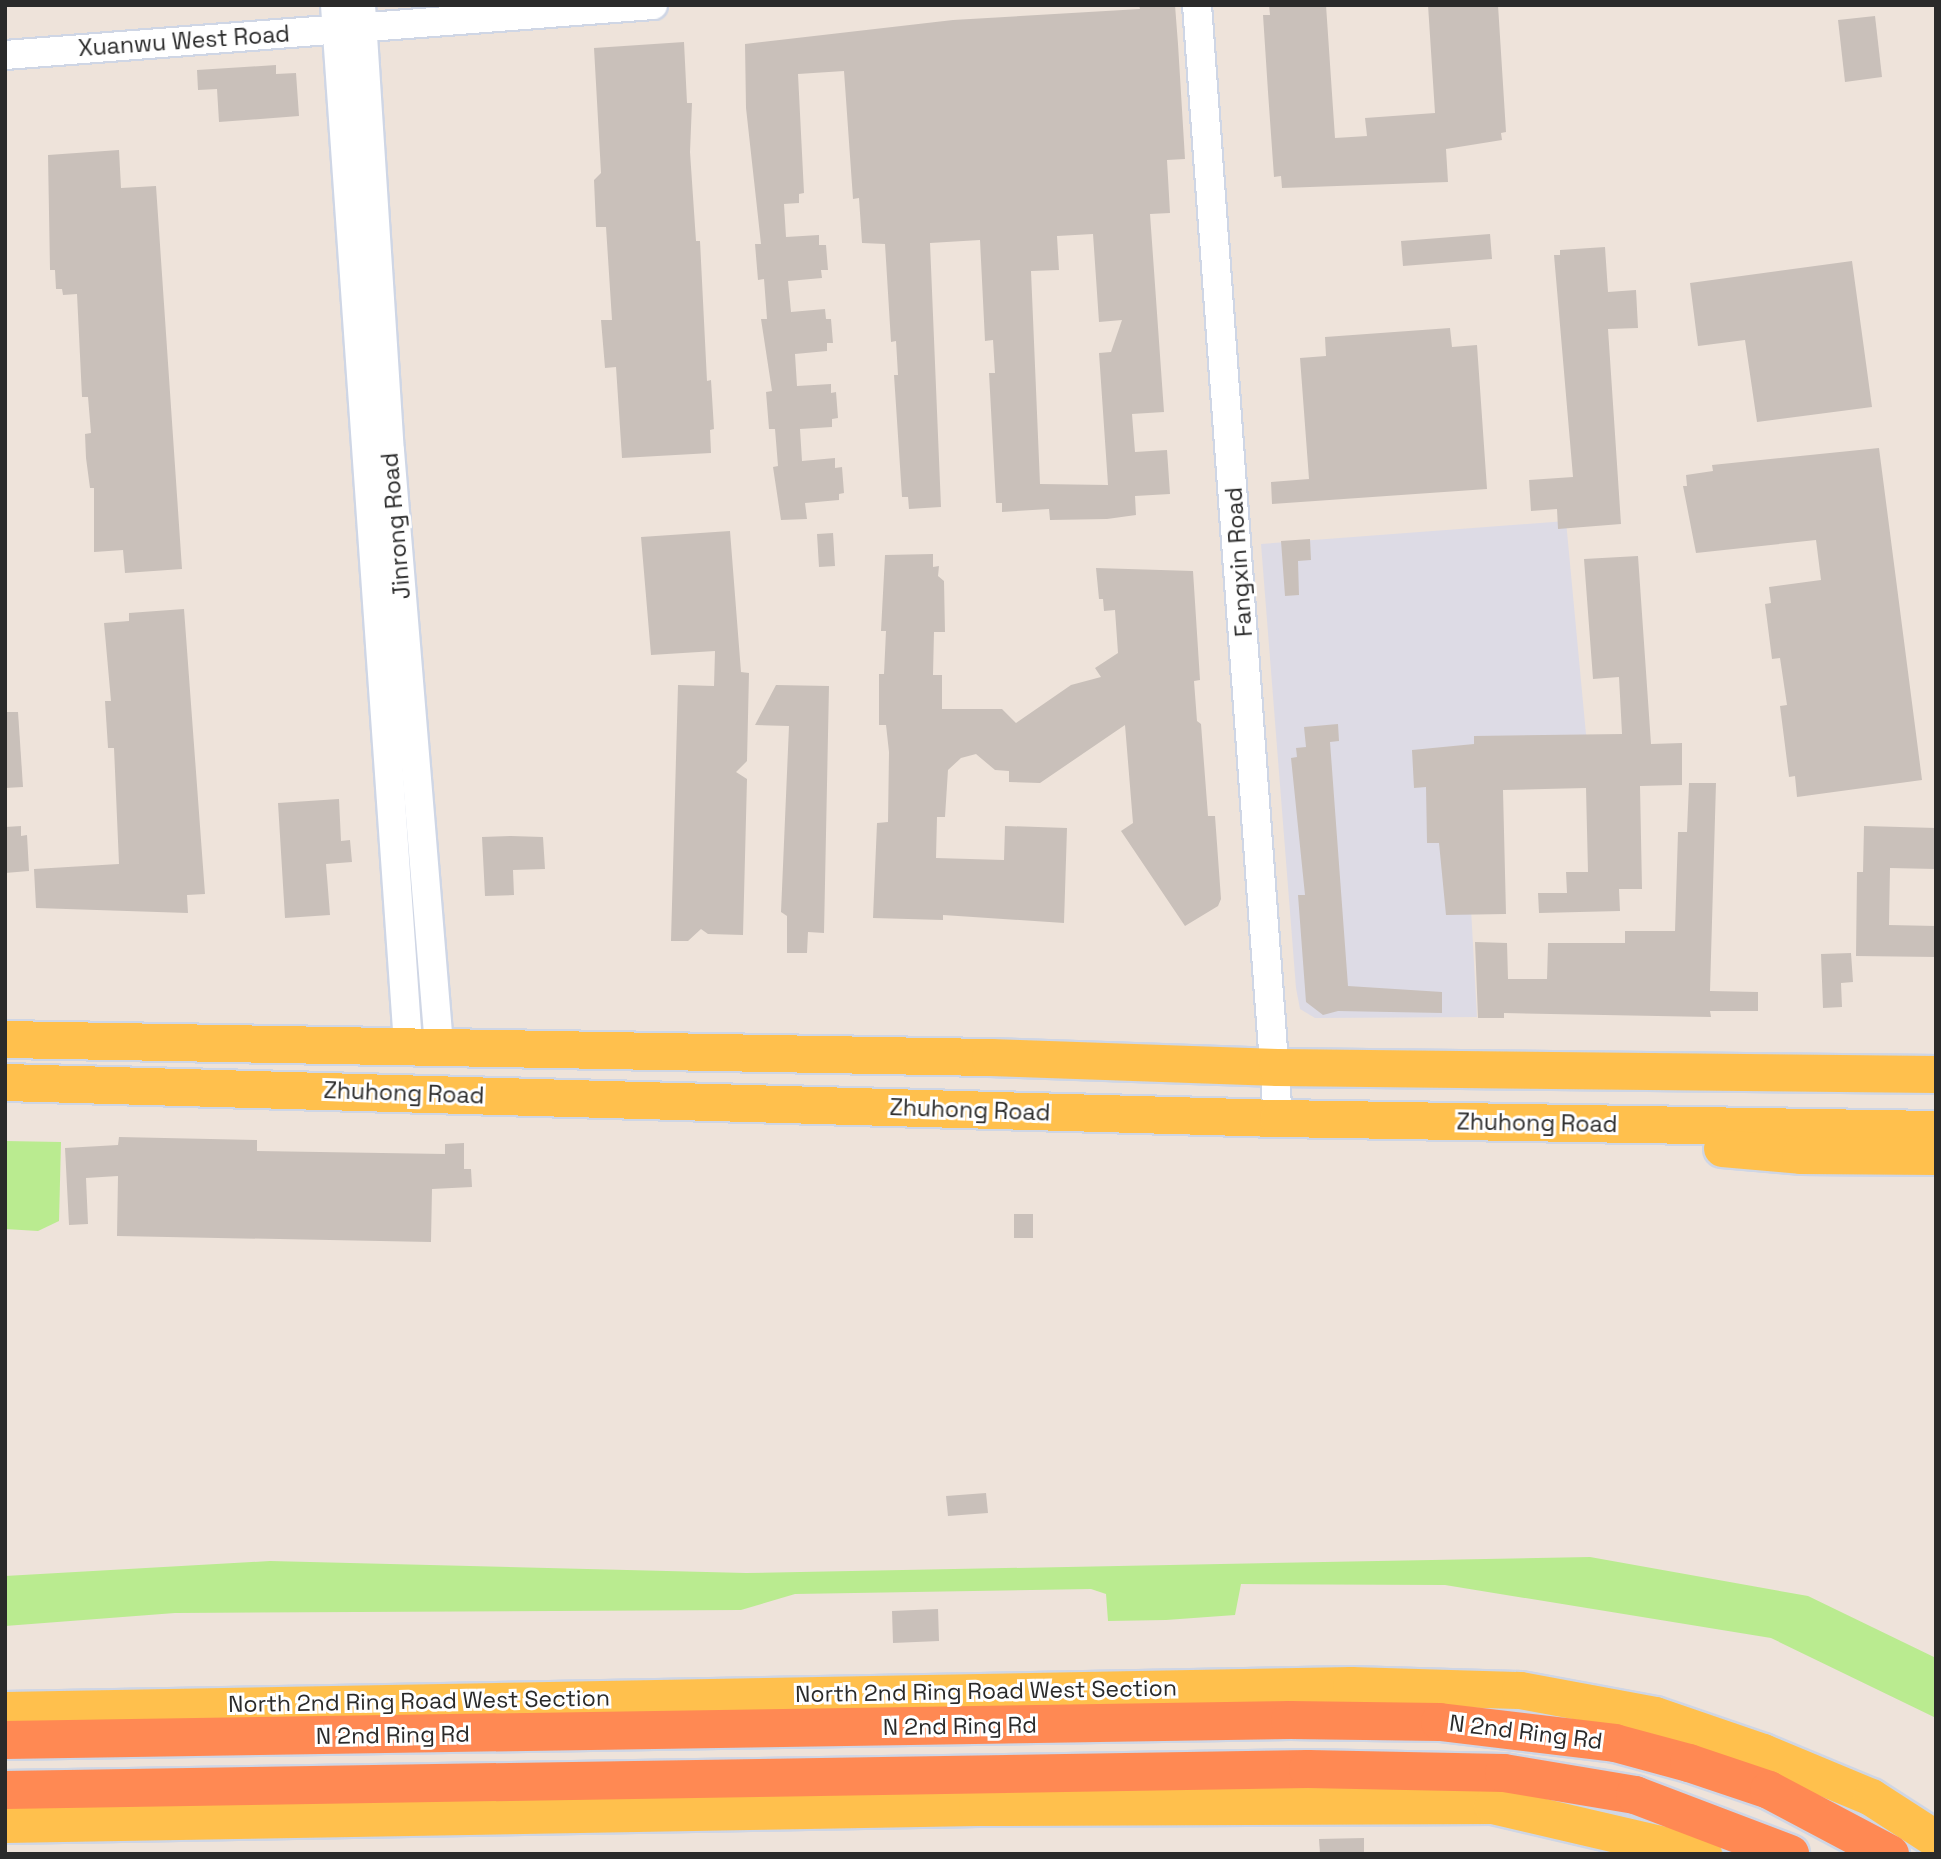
<!DOCTYPE html>
<html>
<head>
<meta charset="utf-8">
<style>
	body { margin:0 }
	#map { position:relative; width:1941px; height:1859px; overflow:hidden; background:#eee3da; font-family:"Space Grotesk",sans-serif }
	div>[style] { position:absolute }
	.industrial>* { inset:0; background:#dddbe5 }
	.green>* { inset:0; background:#baeb90 }
	.building>* { inset:0; background:#c9c0ba }
	.roads { filter:drop-shadow(2px 0 #cfd6e5) drop-shadow(-2px 0 #cfd6e5) drop-shadow(0 2px #cfd6e5) drop-shadow(0 -2px #cfd6e5) }
	.minor>* { height:28px; margin:-14px; padding:0 14px; transform-origin:14px; border-radius:14px; background:#fff }
	.major>* { height:37px; margin:-18.5px; padding:0 18.5px; transform-origin:18.5px; border-radius:18.5px; background:#ffc04d }
	.highway>* { height:38px; margin:-19px; padding:0 19px; transform-origin:19px; border-radius:19px; background:#ff8953 }
	span { translate:-50% -50%; white-space:nowrap; text-align:center; line-height:1.15; -webkit-text-stroke:6px #fff; paint-order:stroke }
	.street-label { font-size:23px; color:#2a2a2a }
	.frame { position:absolute; inset:0; border:7px solid #2a2a2a; pointer-events:none }
</style>
</head>
<body>
<div id="map">
	<div class="industrial">
		<i style="clip-path:polygon(1566px 521px,1587px 745px,1462px 746px,1477px 1017px,1315px 1018px,1300px 1009px,1296px 988px,1261px 544px)"></i>
	</div>
	<div class="green">
		<i style="clip-path:polygon(5px 1141px,61px 1142px,59px 1221px,38px 1231px,5px 1229px)"></i>
		<i style="clip-path:polygon(1590px 1557px,1808px 1596px,1936px 1658px,1936px 1718px,1771px 1638px,1445px 1585px,1241px 1584px,1235px 1615px,1166px 1620px,1108px 1621px,1106px 1594px,1091px 1589px,795px 1594px,741px 1610px,175px 1613px,5px 1626px,5px 1576px,270px 1561px,746px 1573px)"></i>
	</div>
	<div class="building">
		<i style="clip-path:polygon(evenodd,1139px 5px,1175px 5px,1178px 44px,1185px 159px,1167px 160px,1170px 213px,1150px 214px,1164px 412px,1132px 414px,1135px 452px,1167px 450px,1170px 494px,1135px 496px,1136px 515px,1107px 519px,1050px 520px,1049px 509px,1002px 512px,1002px 503px,996px 503px,989px 373px,995px 373px,993px 340px,985px 341px,980px 240px,930px 243px,941px 507px,909px 509px,908px 497px,902px 497px,894px 375px,898px 375px,896px 341px,891px 342px,885px 244px,862px 243px,859px 198px,853px 199px,844px 71px,798px 74px,804px 193px,799px 194px,799px 203px,784px 204px,786px 237px,819px 235px,819px 245px,826px 245px,828px 270px,821px 270px,822px 278px,788px 281px,791px 312px,825px 309px,826px 319px,831px 319px,833px 343px,827px 343px,827px 351px,795px 354px,797px 386px,831px 384px,831px 393px,836px 392px,838px 418px,832px 419px,832px 427px,800px 429px,802px 461px,835px 458px,835px 468px,842px 467px,844px 493px,839px 494px,839px 500px,805px 503px,807px 519px,781px 520px,773px 467px,778px 466px,775px 429px,769px 429px,766px 392px,772px 391px,761px 319px,767px 319px,764px 279px,758px 280px,755px 244px,761px 244px,746px 108px,745px 44px,953px 20px,1140px 9px,1139px 5px,1093px 234px,1099px 322px,1122px 320px,1111px 352px,1099px 353px,1108px 485px,1040px 484px,1031px 271px,1059px 270px,1057px 236px,1093px 234px)"></i>
		<i style="clip-path:polygon(1269px 5px,1326px 5px,1335px 138px,1367px 136px,1365px 118px,1435px 113px,1428px 5px,1498px 5px,1506px 132px,1501px 133px,1502px 140px,1446px 149px,1448px 182px,1282px 188px,1281px 176px,1274px 177px,1268px 92px,1263px 15px,1270px 15px)"></i>
		<i style="clip-path:polygon(1875px 16px,1882px 77px,1845px 82px,1838px 20px)"></i>
		<i style="clip-path:polygon(684px 42px,687px 103px,692px 103px,690px 152px,696px 241px,700px 241px,707px 381px,711px 380px,714px 429px,710px 430px,711px 453px,622px 458px,616px 367px,605px 368px,601px 320px,612px 320px,606px 227px,596px 227px,594px 180px,601px 173px,594px 48px)"></i>
		<i style="clip-path:polygon(276px 65px,276px 74px,296px 73px,299px 116px,219px 122px,217px 89px,198px 90px,197px 70px)"></i>
		<i style="clip-path:polygon(119px 150px,121px 188px,156px 186px,182px 569px,125px 573px,123px 550px,94px 552px,94px 488px,90px 488px,86px 458px,85px 434px,91px 433px,88px 397px,82px 397px,77px 294px,63px 295px,62px 289px,56px 289px,55px 270px,50px 270px,48px 155px)"></i>
		<i style="clip-path:polygon(1490px 234px,1492px 259px,1403px 266px,1401px 241px)"></i>
		<i style="clip-path:polygon(1605px 247px,1608px 292px,1636px 290px,1638px 328px,1608px 329px,1621px 524px,1558px 529px,1557px 509px,1531px 511px,1529px 480px,1573px 477px,1554px 255px,1560px 255px,1560px 250px)"></i>
		<i style="clip-path:polygon(1852px 261px,1872px 407px,1757px 422px,1745px 340px,1698px 346px,1690px 283px)"></i>
		<i style="clip-path:polygon(1450px 328px,1452px 347px,1477px 345px,1487px 489px,1272px 504px,1271px 482px,1309px 479px,1300px 358px,1326px 356px,1325px 337px)"></i>
		<i style="clip-path:polygon(1879px 448px,1922px 780px,1797px 797px,1795px 776px,1789px 777px,1780px 706px,1787px 705px,1780px 658px,1772px 659px,1765px 604px,1771px 603px,1769px 587px,1821px 580px,1816px 540px,1696px 553px,1683px 486px,1687px 486px,1686px 475px,1713px 471px,1712px 465px)"></i>
		<i style="clip-path:polygon(730px 531px,741px 672px,749px 673px,747px 761px,736px 772px,747px 779px,743px 935px,708px 934px,701px 929px,688px 941px,671px 941px,678px 685px,714px 686px,715px 651px,651px 655px,641px 537px)"></i>
		<i style="clip-path:polygon(833px 533px,835px 566px,819px 567px,817px 534px)"></i>
		<i style="clip-path:polygon(1310px 539px,1311px 560px,1298px 561px,1299px 595px,1285px 596px,1281px 541px)"></i>
		<i style="clip-path:polygon(933px 554px,933px 567px,939px 566px,938px 576px,944px 581px,945px 632px,934px 632px,933px 675px,942px 675px,942px 709px,1002px 709px,1016px 723px,1071px 685px,1101px 677px,1095px 668px,1118px 653px,1115px 610px,1104px 611px,1103px 599px,1099px 599px,1096px 568px,1193px 571px,1200px 680px,1194px 681px,1197px 721px,1201px 724px,1208px 816px,1215px 816px,1221px 899px,1218px 906px,1185px 926px,1121px 831px,1133px 823px,1125px 725px,1040px 783px,1009px 782px,1009px 771px,995px 770px,976px 754px,961px 758px,948px 770px,945px 817px,937px 817px,936px 858px,1004px 860px,1005px 826px,1067px 828px,1064px 923px,943px 915px,943px 920px,873px 918px,877px 823px,888px 822px,889px 752px,886px 725px,879px 725px,879px 674px,884px 674px,886px 631px,881px 631px,885px 555px)"></i>
		<i style="clip-path:polygon(1638px 556px,1651px 744px,1682px 743px,1682px 785px,1640px 786px,1642px 889px,1619px 889px,1620px 911px,1539px 913px,1538px 893px,1567px 893px,1566px 872px,1588px 872px,1586px 788px,1503px 790px,1506px 914px,1446px 915px,1439px 843px,1427px 843px,1426px 787px,1414px 788px,1412px 750px,1474px 744px,1474px 736px,1622px 734px,1619px 677px,1593px 679px,1584px 559px)"></i>
		<i style="clip-path:polygon(184px 609px,205px 894px,187px 895px,188px 913px,36px 908px,34px 869px,119px 864px,114px 748px,108px 748px,105px 701px,111px 701px,104px 623px,129px 621px,129px 613px)"></i>
		<i style="clip-path:polygon(776px 685px,829px 686px,824px 933px,808px 932px,807px 953px,787px 953px,787px 916px,781px 912px,789px 726px,755px 725px)"></i>
		<i style="clip-path:polygon(5px 712px,18px 712px,23px 787px,5px 788px)"></i>
		<i style="clip-path:polygon(1338px 724px,1339px 741px,1330px 742px,1348px 986px,1442px 992px,1442px 1013px,1338px 1011px,1323px 1015px,1306px 1002px,1298px 895px,1305px 895px,1291px 758px,1297px 757px,1296px 748px,1306px 747px,1304px 727px)"></i>
		<i style="clip-path:polygon(1689px 783px,1716px 783px,1710px 991px,1758px 992px,1758px 1011px,1710px 1011px,1711px 1017px,1504px 1013px,1504px 1018px,1478px 1018px,1475px 942px,1507px 943px,1508px 979px,1547px 979px,1548px 943px,1625px 943px,1625px 931px,1675px 931px,1678px 832px,1687px 832px)"></i>
		<i style="clip-path:polygon(339px 799px,341px 841px,350px 840px,352px 862px,326px 864px,330px 915px,285px 918px,278px 803px)"></i>
		<i style="clip-path:polygon(21px 826px,21px 836px,27px 835px,29px 871px,5px 873px,5px 827px)"></i>
		<i style="clip-path:polygon(1864px 826px,1936px 828px,1936px 869px,1890px 868px,1889px 925px,1936px 926px,1936px 957px,1856px 956px,1857px 872px,1863px 872px)"></i>
		<i style="clip-path:polygon(511px 836px,543px 837px,545px 869px,513px 870px,514px 895px,485px 896px,482px 837px)"></i>
		<i style="clip-path:polygon(1851px 953px,1853px 982px,1841px 983px,1842px 1007px,1823px 1008px,1821px 954px)"></i>
		<i style="clip-path:polygon(119px 1137px,257px 1140px,257px 1151px,445px 1154px,445px 1144px,464px 1143px,464px 1169px,471px 1169px,472px 1187px,432px 1189px,431px 1242px,117px 1236px,118px 1176px,86px 1178px,88px 1224px,69px 1225px,65px 1148px,118px 1145px)"></i>
		<i style="clip-path:polygon(1014px 1214px,1033px 1214px,1033px 1238px,1014px 1238px)"></i>
		<i style="clip-path:polygon(986px 1493px,988px 1513px,948px 1516px,946px 1496px)"></i>
		<i style="clip-path:polygon(938px 1609px,939px 1641px,893px 1643px,892px 1611px)"></i>
		<i style="clip-path:polygon(1364px 1838px,1364px 1854px,1320px 1854px,1319px 1839px)"></i>
	</div>
	<div class="roads">
		<div class="minor">
			<i style="left:335px;top:5px;width:1043px;rotate:85.98deg"></i>
			<i style="left:361px;top:5px;width:447px;rotate:86.3deg"></i>
			<i style="left:390px;top:451px;width:597px;rotate:85.29deg"></i>
			<i style="left:1197px;top:5px;width:1116px;rotate:85.84deg"></i>
			<i style="left:5px;top:55px;width:650px;rotate:-4.41deg"></i>
		</div>
		<div class="major">
			<i style="left:5px;top:1039px;width:985px;rotate:1.05deg"></i>
			<i style="left:990px;top:1057px;width:287px;rotate:2deg"></i>
			<i style="left:1277px;top:1067px;width:659px;rotate:0.61deg"></i>
			<i style="left:5px;top:1082px;width:1274px;rotate:1.62deg"></i>
			<i style="left:1278px;top:1118px;width:658px;rotate:0.96deg"></i>
			<i style="left:1722px;top:1148px;width:78px;rotate:5.1deg"></i>
			<i style="left:1800px;top:1155px;width:136px;rotate:0.4deg"></i>
			<i style="left:5px;top:1710px;width:1346px;rotate:-1.06deg"></i>
			<i style="left:1351px;top:1685px;width:169px;rotate:1.7deg"></i>
			<i style="left:1520px;top:1690px;width:137px;rotate:10.5deg"></i>
			<i style="left:1655px;top:1715px;width:114px;rotate:18.9deg"></i>
			<i style="left:1763px;top:1752px;width:117px;rotate:22.6deg"></i>
			<i style="left:1871px;top:1797px;width:77px;rotate:32.9deg"></i>
			<i style="left:5px;top:1824px;width:972px;rotate:-1deg"></i>
			<i style="left:977px;top:1807px;width:515px;rotate:-0.22deg"></i>
			<i style="left:1492px;top:1805px;width:217px;rotate:13.1deg"></i>
		</div>
		<div class="highway">
			<i style="left:5px;top:1740px;width:1285px;rotate:-0.89deg"></i>
			<i style="left:1290px;top:1720px;width:150px;rotate:0.8deg"></i>
			<i style="left:1440px;top:1722px;width:176px;rotate:6.8deg"></i>
			<i style="left:1615px;top:1743px;width:77px;rotate:15.1deg"></i>
			<i style="left:1689px;top:1763px;width:84px;rotate:18.6deg"></i>
			<i style="left:1769px;top:1790px;width:137px;rotate:27.9deg"></i>
			<i style="left:5px;top:1790px;width:1303px;rotate:-0.92deg"></i>
			<i style="left:1308px;top:1769px;width:196px;rotate:1.2deg"></i>
			<i style="left:1504px;top:1773px;width:133px;rotate:9.5deg"></i>
			<i style="left:1635px;top:1795px;width:166px;rotate:20.8deg"></i>
		</div>
	</div>
	<div class="street-label">
		<span style="left:184px;top:41px;rotate:-4deg">Xuanwu West Road</span>
		<span style="left:396px;top:526px;rotate:-95deg">Jinrong Road</span>
		<span style="left:1239px;top:562px;rotate:-94deg">Fangxin Road</span>
		<span style="left:404px;top:1093px;rotate:2deg">Zhuhong Road</span>
		<span style="left:970px;top:1110px;rotate:2deg">Zhuhong Road</span>
		<span style="left:1537px;top:1123px;rotate:1deg">Zhuhong Road</span>
		<span style="left:986px;top:1691px;rotate:-1deg">North 2nd Ring Road West Section</span>
		<span style="left:419px;top:1701px;rotate:-1deg">North 2nd Ring Road West Section</span>
		<span style="left:960px;top:1726px;rotate:-1deg">N 2nd Ring Rd</span>
		<span style="left:1526px;top:1732px;rotate:7deg">N 2nd Ring Rd</span>
		<span style="left:393px;top:1735px;rotate:-1deg">N 2nd Ring Rd</span>
	</div>
	<div class="frame"></div>
</div>
</body>
</html>
